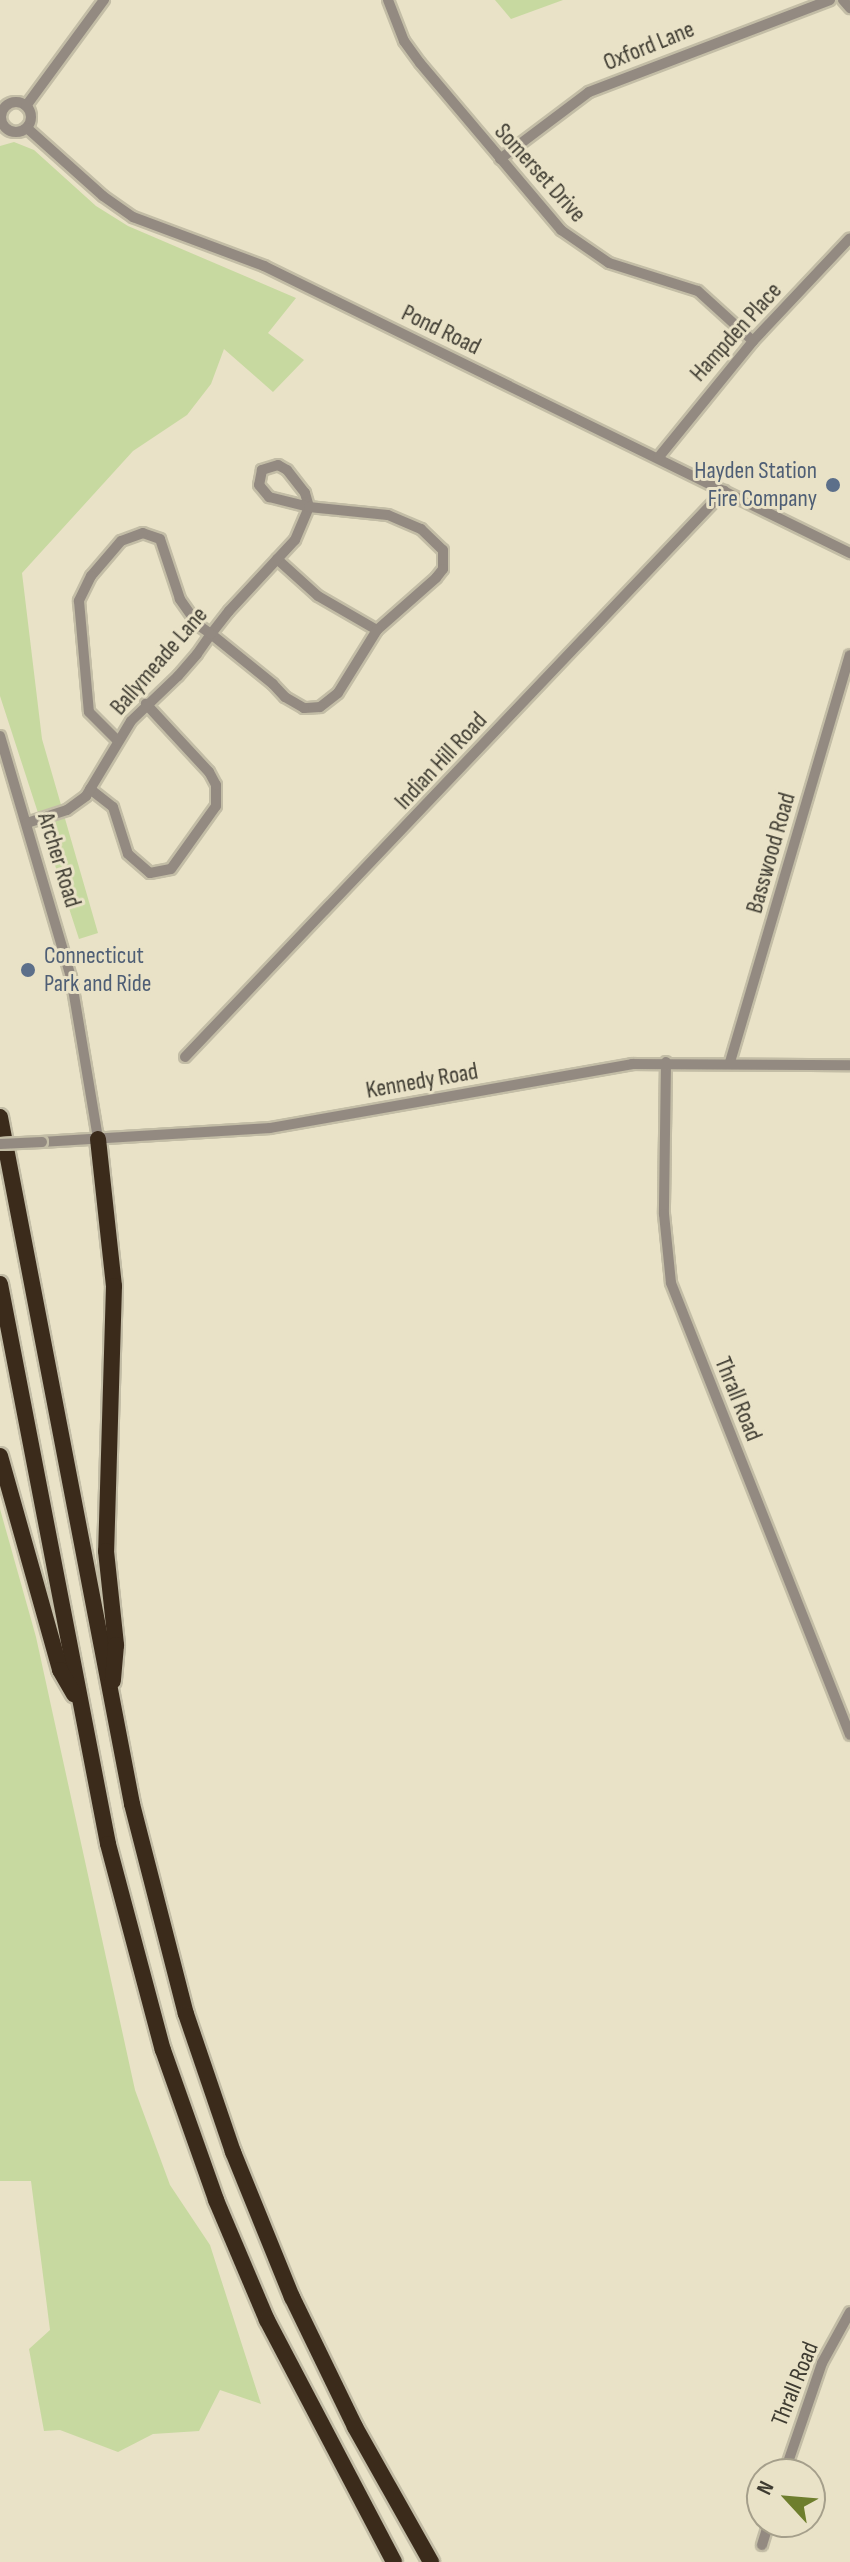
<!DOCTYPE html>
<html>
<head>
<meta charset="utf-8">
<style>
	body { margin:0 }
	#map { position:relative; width:850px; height:2562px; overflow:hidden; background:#e9e2c7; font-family:"Sofia Sans Condensed",sans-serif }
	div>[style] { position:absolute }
	.green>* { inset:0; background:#c7d9a0 }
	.roads { filter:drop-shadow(2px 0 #c3bda6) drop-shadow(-2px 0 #c3bda6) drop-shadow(0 2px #c3bda6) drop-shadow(0 -2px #c3bda6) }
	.minor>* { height:10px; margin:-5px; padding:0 5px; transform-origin:5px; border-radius:5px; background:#938a81 }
	.minor>.ring { margin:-5px; padding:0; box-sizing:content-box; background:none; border:10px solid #938a81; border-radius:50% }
	.highway>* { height:16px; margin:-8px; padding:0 8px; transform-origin:8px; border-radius:8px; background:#3b2b1b }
	.bridges { filter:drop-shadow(2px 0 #c3bda6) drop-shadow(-2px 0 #c3bda6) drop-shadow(0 2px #c3bda6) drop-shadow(0 -2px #c3bda6) }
	.minor-bridge>* { height:10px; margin:-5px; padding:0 5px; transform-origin:5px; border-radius:5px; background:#938a81 }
	.dots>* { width:22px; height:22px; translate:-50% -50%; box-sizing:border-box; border:4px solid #e9e2c7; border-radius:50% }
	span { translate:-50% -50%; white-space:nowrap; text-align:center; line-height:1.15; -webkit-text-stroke:6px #e9e2c7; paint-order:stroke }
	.street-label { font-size:24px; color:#3e3b31 }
	.service-label { font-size:24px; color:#4e5e75 }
	.right { translate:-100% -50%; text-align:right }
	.left { translate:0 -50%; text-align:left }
	.north { position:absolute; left:746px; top:2458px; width:80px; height:80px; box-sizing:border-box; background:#e9e2c7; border:2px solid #a59f8b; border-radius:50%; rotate:296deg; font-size:22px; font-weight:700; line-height:32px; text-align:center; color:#3e3b31 }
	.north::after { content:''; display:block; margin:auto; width:28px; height:36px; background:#6e7e2d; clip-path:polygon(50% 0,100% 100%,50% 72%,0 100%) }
</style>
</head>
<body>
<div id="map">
	<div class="green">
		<i style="clip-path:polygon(495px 0,563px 0,511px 19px)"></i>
		<i style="clip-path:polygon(14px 142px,34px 150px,96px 206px,128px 226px,296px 298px,268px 333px,304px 360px,273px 392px,224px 349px,211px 384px,187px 415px,133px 451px,22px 573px,42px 739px,98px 933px,79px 939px,0 696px,0 146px)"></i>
		<i style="clip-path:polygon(0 1509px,36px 1637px,135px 2090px,170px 2185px,210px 2245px,261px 2404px,220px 2390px,199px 2431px,153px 2434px,118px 2452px,60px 2430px,44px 2431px,29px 2349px,50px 2330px,31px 2181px,0 2181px)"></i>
	</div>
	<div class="roads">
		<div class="minor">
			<i style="left:388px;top:0;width:44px;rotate:68.7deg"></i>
			<i style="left:404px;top:41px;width:27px;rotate:54deg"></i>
			<i style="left:420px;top:63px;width:219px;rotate:49.8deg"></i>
			<i style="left:561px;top:230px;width:58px;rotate:34.5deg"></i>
			<i style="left:609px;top:263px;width:93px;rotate:17.5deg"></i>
			<i style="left:698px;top:291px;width:74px;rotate:42.3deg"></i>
			<i style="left:843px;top:0;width:11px;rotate:49deg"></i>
			<i class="ring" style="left:1px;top:102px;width:20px;height:20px"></i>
			<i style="left:26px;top:106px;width:132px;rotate:-53.7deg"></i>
			<i style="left:27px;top:128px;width:102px;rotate:41.8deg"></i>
			<i style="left:103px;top:196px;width:37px;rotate:35deg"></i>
			<i style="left:133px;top:217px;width:140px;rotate:20.5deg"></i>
			<i style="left:264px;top:266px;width:653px;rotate:26.09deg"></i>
			<i style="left:500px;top:159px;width:111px;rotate:-37deg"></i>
			<i style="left:589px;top:92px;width:258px;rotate:-20.9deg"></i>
			<i style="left:658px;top:458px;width:151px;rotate:-50.9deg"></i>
			<i style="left:753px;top:341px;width:141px;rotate:-46.7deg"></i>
			<i style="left:277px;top:559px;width:55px;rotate:42.1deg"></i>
			<i style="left:318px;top:596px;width:68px;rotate:30deg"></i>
			<i style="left:0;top:736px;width:251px;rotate:73.6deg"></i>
			<i style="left:71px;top:977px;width:164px;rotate:80.5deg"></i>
			<i style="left:90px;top:789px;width:29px;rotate:38deg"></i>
			<i style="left:113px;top:807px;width:49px;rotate:72.3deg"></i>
			<i style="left:128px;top:854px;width:29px;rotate:41deg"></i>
			<i style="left:150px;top:873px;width:21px;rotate:-11deg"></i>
			<i style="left:171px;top:869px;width:77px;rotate:-54.5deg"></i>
			<i style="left:216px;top:806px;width:21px;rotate:-90deg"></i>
			<i style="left:216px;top:785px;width:15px;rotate:-118deg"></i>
			<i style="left:209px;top:772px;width:93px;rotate:-132.8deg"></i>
			<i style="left:27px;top:823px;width:42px;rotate:-18deg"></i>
			<i style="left:67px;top:810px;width:24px;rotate:-36deg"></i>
			<i style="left:86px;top:796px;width:87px;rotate:-59deg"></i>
			<i style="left:131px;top:721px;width:65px;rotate:-43.8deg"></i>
			<i style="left:178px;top:676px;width:29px;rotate:-49deg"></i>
			<i style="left:197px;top:654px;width:24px;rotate:-55deg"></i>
			<i style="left:211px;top:634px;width:29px;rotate:-52deg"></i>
			<i style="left:229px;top:611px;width:97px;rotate:-47.1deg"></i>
			<i style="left:295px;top:540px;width:36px;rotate:-67deg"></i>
			<i style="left:309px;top:507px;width:15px;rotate:-106deg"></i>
			<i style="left:305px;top:493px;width:29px;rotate:-128deg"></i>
			<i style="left:287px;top:470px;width:10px;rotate:-151deg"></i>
			<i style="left:278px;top:465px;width:17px;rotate:163deg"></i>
			<i style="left:262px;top:470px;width:15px;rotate:101deg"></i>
			<i style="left:259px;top:485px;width:16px;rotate:50deg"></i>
			<i style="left:269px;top:497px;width:41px;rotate:14deg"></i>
			<i style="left:309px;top:507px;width:79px;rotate:5.8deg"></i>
			<i style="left:388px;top:515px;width:36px;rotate:23deg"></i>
			<i style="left:421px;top:529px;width:30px;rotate:44deg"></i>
			<i style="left:443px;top:550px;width:19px;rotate:90deg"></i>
			<i style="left:443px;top:569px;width:11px;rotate:128deg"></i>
			<i style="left:436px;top:578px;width:79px;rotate:138.6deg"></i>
			<i style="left:377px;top:630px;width:74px;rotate:121.8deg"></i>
			<i style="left:338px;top:693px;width:23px;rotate:142deg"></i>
			<i style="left:320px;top:707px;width:16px;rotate:176deg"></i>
			<i style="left:304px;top:708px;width:22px;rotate:-150deg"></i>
			<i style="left:285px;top:697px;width:18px;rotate:-133deg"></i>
			<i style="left:273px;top:684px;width:80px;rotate:-141.1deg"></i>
			<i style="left:211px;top:634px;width:16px;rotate:-145deg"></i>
			<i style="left:198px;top:625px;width:32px;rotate:-125deg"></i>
			<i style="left:180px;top:599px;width:63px;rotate:-108.4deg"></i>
			<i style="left:160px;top:539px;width:18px;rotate:-161deg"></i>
			<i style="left:143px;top:533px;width:23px;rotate:160deg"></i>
			<i style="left:121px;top:541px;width:46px;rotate:130.6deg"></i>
			<i style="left:91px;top:576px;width:28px;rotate:116deg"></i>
			<i style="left:79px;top:601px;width:111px;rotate:84.9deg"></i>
			<i style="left:89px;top:712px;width:41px;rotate:45deg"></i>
			<i style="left:185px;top:1057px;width:782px;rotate:-46.4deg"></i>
			<i style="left:666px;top:1062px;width:152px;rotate:90.8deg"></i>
			<i style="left:664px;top:1214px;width:69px;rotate:84.2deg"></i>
			<i style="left:671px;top:1283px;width:486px;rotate:68.4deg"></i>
			<i style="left:730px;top:1062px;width:424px;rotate:-73.6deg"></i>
			<i style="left:42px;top:1142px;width:228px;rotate:-3.5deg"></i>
			<i style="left:270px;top:1128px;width:368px;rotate:-10deg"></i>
			<i style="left:632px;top:1064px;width:218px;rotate:0.3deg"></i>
			<i style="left:784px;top:2474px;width:117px;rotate:-71.1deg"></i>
			<i style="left:822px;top:2363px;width:58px;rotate:-61.2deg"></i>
			<i style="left:762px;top:2545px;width:24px;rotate:-73deg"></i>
		</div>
		<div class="highway">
			<i style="left:0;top:1117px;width:700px;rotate:79.12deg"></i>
			<i style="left:132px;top:1804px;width:217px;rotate:75.6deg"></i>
			<i style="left:186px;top:2014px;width:146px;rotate:71.2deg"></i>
			<i style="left:233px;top:2152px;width:157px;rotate:67.9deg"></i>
			<i style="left:292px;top:2297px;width:144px;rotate:64.1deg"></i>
			<i style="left:355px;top:2427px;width:155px;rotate:60.6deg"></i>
			<i style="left:98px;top:1139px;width:148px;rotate:83.8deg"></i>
			<i style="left:114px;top:1286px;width:265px;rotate:91.7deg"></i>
			<i style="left:106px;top:1551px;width:95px;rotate:83.9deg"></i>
			<i style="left:116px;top:1645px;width:36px;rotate:95deg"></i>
			<i style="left:0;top:1284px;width:570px;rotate:79.08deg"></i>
			<i style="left:108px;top:1844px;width:213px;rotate:75.1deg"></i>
			<i style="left:163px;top:2050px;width:159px;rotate:70.5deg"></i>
			<i style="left:216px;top:2200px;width:130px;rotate:67deg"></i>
			<i style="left:267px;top:2320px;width:273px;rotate:62.3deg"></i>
			<i style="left:0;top:1456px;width:222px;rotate:74.3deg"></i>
			<i style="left:60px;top:1670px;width:28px;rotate:60deg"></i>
		</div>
	</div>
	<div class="bridges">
		<div class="minor-bridge">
			<i style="left:0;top:1144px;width:42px;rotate:-2.7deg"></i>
		</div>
	</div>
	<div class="dots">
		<i style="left:833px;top:485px;background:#5c6f8a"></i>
		<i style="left:28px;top:970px;background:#5c6f8a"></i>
	</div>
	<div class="street-label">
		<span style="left:649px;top:46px;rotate:-22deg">Oxford Lane</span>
		<span style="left:540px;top:173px;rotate:48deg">Somerset Drive</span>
		<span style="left:441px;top:330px;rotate:26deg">Pond Road</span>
		<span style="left:736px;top:332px;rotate:-48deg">Hampden Place</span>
		<span style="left:159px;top:661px;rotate:-49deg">Ballymeade Lane</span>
		<span style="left:441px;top:761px;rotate:-47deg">Indian Hill Road</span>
		<span style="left:771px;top:853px;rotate:-74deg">Basswood Road</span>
		<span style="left:59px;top:860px;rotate:73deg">Archer Road</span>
		<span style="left:422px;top:1081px;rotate:-10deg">Kennedy Road</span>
		<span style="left:738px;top:1399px;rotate:68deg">Thrall Road</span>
		<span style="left:795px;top:2384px;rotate:-68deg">Thrall Road</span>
	</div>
	<div class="service-label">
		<span class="right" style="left:817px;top:485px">Hayden Station<br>Fire Company</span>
		<span class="left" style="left:44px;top:970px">Connecticut<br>Park and Ride</span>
	</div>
	<div class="north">N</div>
</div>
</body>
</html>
